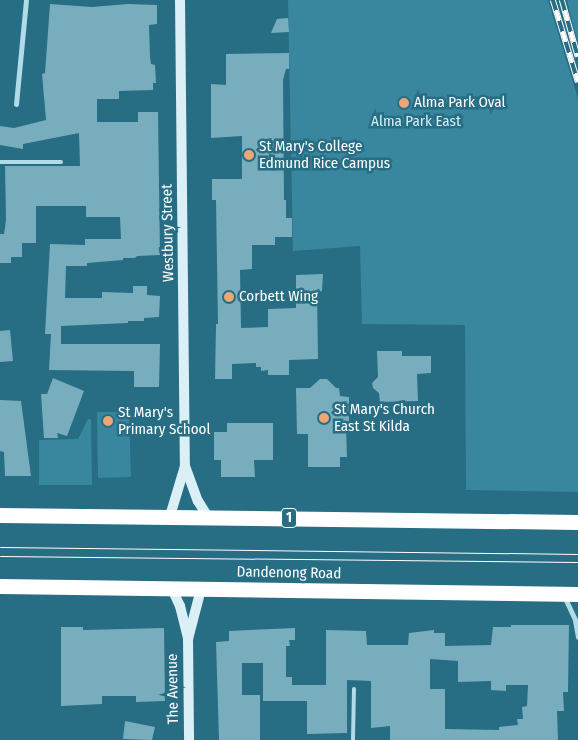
<!DOCTYPE html>
<html>
<head>
<meta charset="utf-8">
<style>
	body { margin:0 }
	#map { position:relative; width:578px; height:740px; overflow:hidden; background:#276d84; font-family:"Fira Sans Condensed",sans-serif }
	div>[style] { position:absolute }
	.green>* { inset:0; background:#38879f }
	.building>* { inset:0; background:#78adbe }
	.lane>* { height:4px; margin:-2px; padding:0 2px; transform-origin:2px; border-radius:2px; background:#b1dbe7 }
	.street>* { height:5px; margin:-2.5px; padding:0 2.5px; transform-origin:2.5px; border-radius:2.5px; background:#b1dbe7 }
	.secondary>* { height:10px; margin:-5px; padding:0 5px; transform-origin:5px; border-radius:5px; background:#daeff6 }
	.highway>* { height:15px; margin:-7.5px; padding:0 7.5px; transform-origin:7.5px; border-radius:7.5px; background:#fff }
	.tram>* { height:1px; margin:-0.5px; padding:0 0.5px; transform-origin:0.5px; border-radius:0.5px; background:#fff }
	.rail>* { height:5.5px; margin-top:-2.75px; transform-origin:0; background:repeating-linear-gradient(90deg,#276d84 0 11px,#fff 0 22px); box-sizing:border-box; border-block:1px solid #fff }
	.dots>* { width:14px; height:14px; translate:-50% -50%; box-sizing:border-box; border:2px solid #276d84; border-radius:50% }
	span { translate:-50% -50%; white-space:nowrap; text-align:center; line-height:1.15; -webkit-text-stroke:5px #276d84; paint-order:stroke }
	.shield-label span { padding:1px 4px; background:#276d84; border:1px solid; border-radius:4px; -webkit-text-stroke-width:0 }
	.shield-label { font-size:14px; color:#fff; font-weight:700 }
	.poi-label { font-size:15px; color:#fff }
	.left { translate:0 -50%; text-align:left }
	.park-label { font-size:15px; color:#d4eef6 }
	.street-label { font-size:15px; color:#fff }
</style>
</head>
<body>
<div id="map">
	<div class="green">
		<i style="clip-path:polygon(288px 0,548px 0,578px 99px,578px 492px,466px 490px,465px 325px,362px 324px,360px 246px,293px 251px)"></i>
		<i style="clip-path:polygon(567px 0,578px 0,578px 41px,574px 29px)"></i>
		<i style="clip-path:polygon(97px 412px,129px 412px,131px 477px,98px 478px)"></i>
		<i style="clip-path:polygon(88px 419px,91px 419px,92px 485px,39px 485px,39px 440px,78px 439px)"></i>
	</div>
	<div class="building">
		<i style="clip-path:polygon(50px 4px,92px 7px,128px 4px,157px 5px,157px 24px,149px 25px,150px 57px,151px 64px,155px 65px,156px 83px,153px 83px,153px 90px,119px 91px,119px 99px,97px 99px,97px 122px,138px 122px,138px 112px,158px 112px,160px 255px,137px 256px,135px 258px,123px 258px,123px 260px,87px 263px,87px 266px,66px 266px,65px 298px,102px 298px,102px 292px,133px 293px,133px 286px,147px 286px,147px 295px,160px 296px,159px 317px,144px 318px,144px 321px,128px 321px,128px 323px,61px 326px,61px 344px,160px 344px,159px 387px,134px 387px,134px 371px,49px 370px,51px 334px,45px 334px,50px 244px,85px 245px,85px 239px,121px 239px,120px 217px,86px 217px,86px 206px,36px 206px,36px 243px,22px 243px,22px 257px,11px 257px,11px 263px,0 263px,0 234px,4px 234px,6px 220px,5px 166px,80px 166px,79px 133px,23px 144px,23px 149px,0 145px,0 126px,14px 128px,46px 120px,42px 74px,45px 73px)"></i>
		<i style="clip-path:polygon(288px 18px,289px 32px,271px 33px,277px 19px)"></i>
		<i style="clip-path:polygon(289px 53px,289px 69px,286px 69px,283px 80px,284px 200px,286px 200px,286px 218px,292px 218px,292px 237px,275px 237px,275px 245px,252px 245px,252px 269px,240px 270px,241px 328px,268px 327px,268px 309px,296px 308px,296px 275px,323px 274px,322px 291px,317px 292px,318px 359px,289px 360px,289px 375px,268px 375px,268px 370px,261px 371px,261px 367px,256px 367px,256px 363px,232px 364px,232px 379px,215px 379px,216px 324px,218px 324px,216px 200px,212px 200px,212px 179px,242px 179px,242px 136px,211px 138px,211px 84px,226px 85px,226px 54px)"></i>
		<i style="clip-path:polygon(10px 330px,13px 361px,0 362px,0 331px)"></i>
		<i style="clip-path:polygon(377px 351px,402px 351px,402px 356px,431px 356px,431px 373px,417px 374px,418px 401px,380px 402px,379px 393px,373px 388px,372px 383px,378px 377px)"></i>
		<i style="clip-path:polygon(53px 378px,84px 391px,67px 436px,57px 433px,58px 438px,44px 438px,41px 394px,47px 394px)"></i>
		<i style="clip-path:polygon(320px 379px,327px 379px,336px 388px,339px 388px,340px 396px,349px 397px,349px 426px,346px 426px,347px 457px,340px 457px,340px 467px,308px 467px,308px 434px,297px 434px,296px 388px,310px 388px)"></i>
		<i style="clip-path:polygon(0 400px,21px 401px,31px 476px,5px 476px,4px 452px,0 451px)"></i>
		<i style="clip-path:polygon(227px 423px,273px 423px,273px 460px,254px 460px,255px 477px,221px 477px,221px 460px,214px 460px,214px 432px,227px 432px)"></i>
		<i style="clip-path:polygon(evenodd,511px 625px,569px 625px,568px 692px,563px 692px,564px 711px,557px 711px,558px 740px,390px 740px,390px 726px,371px 728px,371px 681px,347px 680px,347px 733px,307px 734px,307px 701px,263px 701px,263px 663px,242px 663px,242px 695px,260px 695px,260px 740px,219px 740px,216px 642px,229px 641px,229px 631px,295px 628px,295px 640px,289px 640px,290px 646px,286px 646px,286px 677px,292px 677px,292px 685px,326px 685px,326px 630px,366px 631px,367px 645px,408px 645px,409px 633px,434px 630px,434px 633px,445px 633px,445px 646px,491px 645px,493px 627px,511px 627px,511px 625px,430px 659px,458px 661px,458px 682px,491px 681px,491px 690px,506px 691px,506px 685px,528px 685px,527px 706px,522px 707px,523px 719px,517px 719px,518px 725px,499px 727px,499px 730px,445px 729px,445px 689px,430px 689px,430px 659px)"></i>
		<i style="clip-path:polygon(61px 627px,83px 627px,83px 630px,164px 628px,165px 701px,136px 702px,136px 696px,102px 696px,102px 704px,61px 706px)"></i>
		<i style="clip-path:polygon(125px 721px,155px 727px,152px 740px,123px 739px)"></i>
	</div>
	<div class="lane">
		<i style="left:0;top:162px;width:61px"></i>
		<i style="left:353px;top:740px;width:51px;rotate:-88.9deg"></i>
	</div>
	<div class="street">
		<i style="left:16px;top:104px;width:104px;rotate:-84.5deg"></i>
		<i style="left:564px;top:596px;width:26px;rotate:65deg"></i>
		<i style="left:575px;top:620px;width:17px;rotate:80deg"></i>
	</div>
	<div class="secondary">
		<i style="left:180px;top:0;width:466px;rotate:89.4deg"></i>
		<i style="left:185px;top:466px;width:37px;rotate:70deg"></i>
		<i style="left:198px;top:501px;width:19px;rotate:58deg"></i>
		<i style="left:170px;top:516px;width:52px;rotate:-73.3deg"></i>
		<i style="left:172px;top:589px;width:19px;rotate:65deg"></i>
		<i style="left:180px;top:606px;width:34px;rotate:76deg"></i>
		<i style="left:188px;top:639px;width:101px;rotate:89.4deg"></i>
		<i style="left:188px;top:639px;width:52px;rotate:-75.4deg"></i>
	</div>
	<div class="highway">
		<i style="left:0;top:515px;width:578px;rotate:0.69deg"></i>
		<i style="left:0;top:586px;width:578px;rotate:0.79deg"></i>
	</div>
	<div class="tram">
		<i style="left:0;top:547px;width:578px;rotate:0.69deg"></i>
		<i style="left:0;top:556px;width:578px;rotate:0.59deg"></i>
	</div>
	<div class="rail">
		<i style="left:553px;top:0;width:86px;rotate:73deg"></i>
		<i style="left:562px;top:0;width:59px;rotate:74.3deg"></i>
	</div>
	<div class="dots">
		<i style="left:404px;top:103px;background:#efa676"></i>
		<i style="left:249px;top:155px;background:#efa676"></i>
		<i style="left:229px;top:297px;background:#efa676"></i>
		<i style="left:324px;top:418px;background:#efa676"></i>
		<i style="left:108px;top:421px;background:#efa676"></i>
	</div>
	<div class="shield-label">
		<span style="left:289px;top:518px">1</span>
	</div>
	<div class="poi-label">
		<span class="left" style="left:414px;top:103px">Alma Park Oval</span>
		<span class="left" style="left:259px;top:155px">St Mary's College<br>Edmund Rice Campus</span>
		<span class="left" style="left:239px;top:297px">Corbett Wing</span>
		<span class="left" style="left:334px;top:418px">St Mary's Church<br>East St Kilda</span>
		<span class="left" style="left:118px;top:421px">St Mary's<br>Primary School</span>
	</div>
	<div class="park-label">
		<span style="left:416px;top:122px">Alma Park East</span>
	</div>
	<div class="street-label">
		<span style="left:168px;top:233px;rotate:-91deg">Westbury Street</span>
		<span style="left:289px;top:573px;rotate:1deg">Dandenong Road</span>
		<span style="left:173px;top:689px;rotate:-91deg">The Avenue</span>
	</div>
</div>
</body>
</html>
